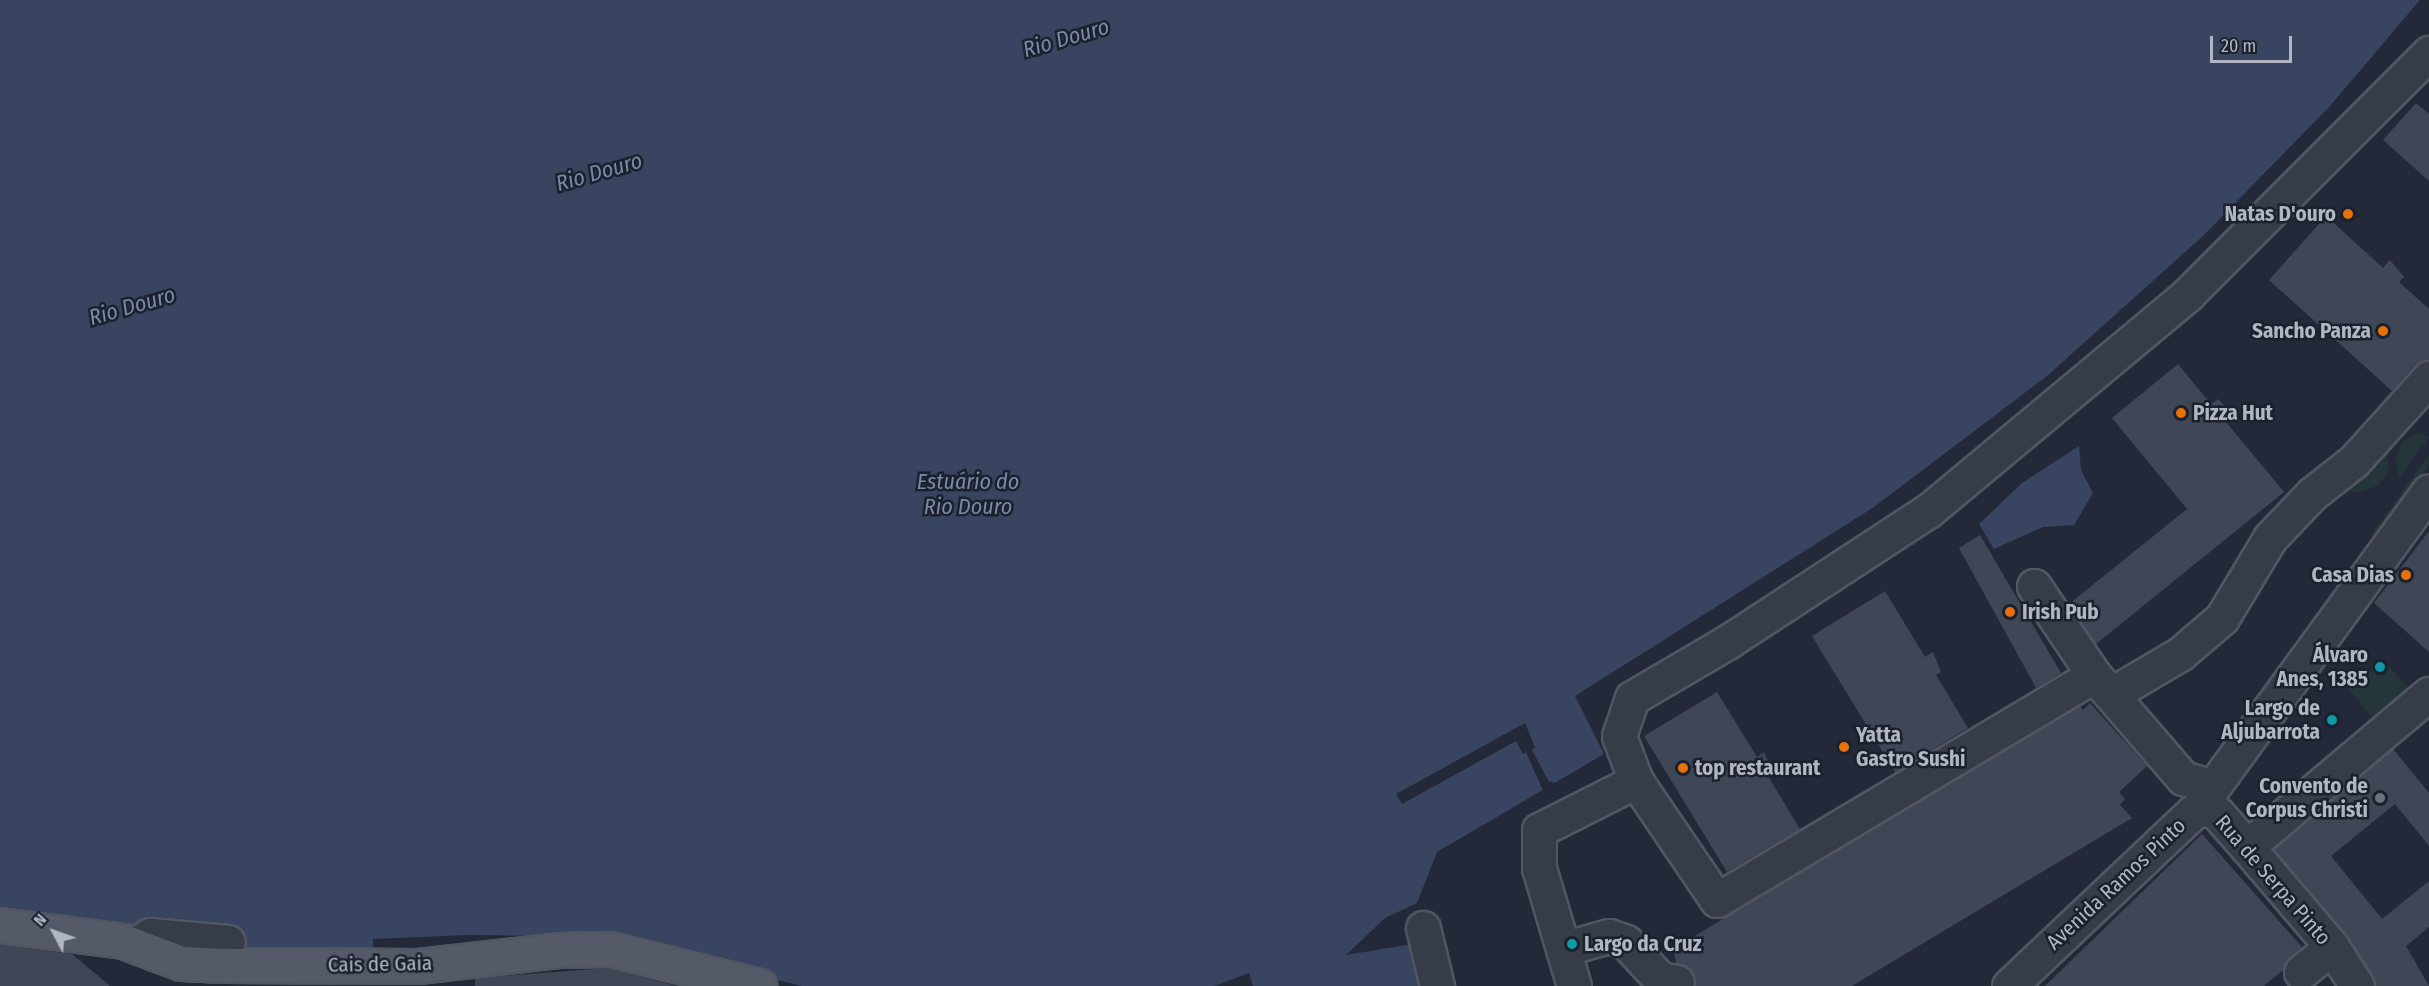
<!DOCTYPE html>
<html>
<head>
<meta charset="utf-8">
<style>
	body { margin:0 }
	#map { position:relative; width:2429px; height:986px; overflow:hidden; background:#232938; font-family:"Fira Sans Condensed",sans-serif }
	div>[style] { position:absolute }
	.green>* { inset:0; background:#25363a }
	.water>* { inset:0; background:#394560 }
	.pier>* { inset:0; background:#232938 }
	.building>* { inset:0; background:#3f4757 }
	.roads { filter:drop-shadow(2px 0 #515663) drop-shadow(-2px 0 #515663) drop-shadow(0 2px #515663) drop-shadow(0 -2px #515663) }
	.minor>* { height:33px; margin:-16.5px; padding:0 16.5px; transform-origin:16.5px; border-radius:16.5px; background:#363c48 }
	.major>* { height:33px; margin:-16.5px; padding:0 16.5px; transform-origin:16.5px; border-radius:16.5px; background:#545a68 }
	.dots>* { width:16px; height:16px; translate:-50% -50%; box-sizing:border-box; border:3px solid #1b212d; border-radius:50% }
	span { translate:-50% -50%; white-space:nowrap; text-align:center; line-height:1.15; -webkit-text-stroke:5px #1b212d; paint-order:stroke }
	.poi-label { font-size:21px; color:#b1b6c4; font-weight:700 }
	.right { translate:-100% -50%; text-align:right }
	.left { translate:0 -50%; text-align:left }
	.street-label { font-size:21px; color:#b1b6c4 }
	.water-label { font-size:22px; color:#7b8aaa; font-style:italic }
	.north { position:absolute; left:24px; top:902px; width:60px; height:60px; -webkit-text-stroke:4px #1b212d; paint-order:stroke; rotate:311deg; font-size:16px; font-weight:700; line-height:24px; text-align:center; color:#b1b6c4 }
	.north::after { content:''; display:block; margin:auto; width:21px; height:27px; background:#b1b6c4; clip-path:polygon(50% 0,100% 100%,50% 72%,0 100%) }
	.scale { position:absolute; left:2210px; top:36px; width:82px; height:27px; box-sizing:border-box; border:3px solid #b1b6c4; border-top:0; padding-left:8px; font-size:18px; line-height:21px; white-space:nowrap; color:#b1b6c4; -webkit-text-stroke:4px #1b212d; paint-order:stroke }
</style>
</head>
<body>
<div id="map">
	<div class="green">
		<i style="clip-path:polygon(2418px 433px,2429px 437px,2399px 478px,2396px 458px,2402px 441px)"></i>
		<i style="clip-path:polygon(2385px 441px,2389px 469px,2379px 485px,2358px 493px,2337px 486px)"></i>
		<i style="clip-path:polygon(2429px 454px,2429px 466px,2377px 539px,2371px 535px)"></i>
		<i style="clip-path:polygon(2383px 659px,2413px 694px,2378px 724px,2348px 689px)"></i>
	</div>
	<div class="water">
		<i style="clip-path:polygon(0 0,2420px 0,2330px 106px,2204px 235px,2047px 376px,1874px 507px,1575px 696px,1604px 754px,1437px 852px,1417px 903px,1385px 918px,1346px 955px,1419px 943px,1426px 986px,1253px 986px,1249px 973px,1214px 986px,802px 986px,607px 937px,467px 935px,373px 939px,373px 952px,229px 950px,120px 928px,0 912px)"></i>
		<i style="clip-path:polygon(2079px 446px,2081px 470px,2093px 493px,2074px 525px,2043px 527px,1994px 549px,1979px 524px,2022px 483px)"></i>
	</div>
	<div class="pier">
		<i style="clip-path:polygon(1525px 723px,1535px 747px,1532px 750px,1549px 782px,1552px 781px,1555px 786px,1544px 793px,1526px 752px,1523px 754px,1516px 741px,1402px 804px,1396px 794px)"></i>
	</div>
	<div class="building">
		<i style="clip-path:polygon(2416px 103px,2429px 114px,2429px 181px,2383px 140px)"></i>
		<i style="clip-path:polygon(2326px 216px,2383px 268px,2390px 260px,2404px 277px,2399px 282px,2429px 309px,2429px 360px,2415px 365px,2392px 391px,2269px 280px)"></i>
		<i style="clip-path:polygon(2178px 364px,2211px 404px,2218px 399px,2233px 414px,2226px 422px,2284px 492px,2096px 644px,2069px 604px,2187px 509px,2112px 418px)"></i>
		<i style="clip-path:polygon(2429px 531px,2429px 652px,2374px 603px)"></i>
		<i style="clip-path:polygon(1980px 535px,2061px 673px,2036px 688px,1959px 548px)"></i>
		<i style="clip-path:polygon(1885px 591px,1925px 657px,1933px 652px,1941px 672px,1936px 675px,1968px 728px,1895px 772px,1812px 636px)"></i>
		<i style="clip-path:polygon(1717px 692px,1757px 757px,1764px 752px,1773px 772px,1768px 776px,1800px 829px,1727px 872px,1644px 736px)"></i>
		<i style="clip-path:polygon(2090px 703px,2147px 766px,2119px 792px,2125px 799px,2120px 805px,2132px 818px,1852px 986px,1695px 986px,1689px 968px,1676px 963px,1673px 949px,2080px 705px,2083px 710px)"></i>
		<i style="clip-path:polygon(2393px 749px,2429px 793px,2429px 846px,2395px 804px,2331px 856px,2382px 919px,2429px 881px,2429px 927px,2406px 946px,2429px 986px,2376px 986px,2346px 935px,2273px 849px)"></i>
		<i style="clip-path:polygon(2202px 834px,2302px 947px,2289px 958px,2283px 970px,2264px 986px,2045px 986px)"></i>
		<i style="clip-path:polygon(0 944px,72px 954px,110px 986px,0 986px)"></i>
		<i style="clip-path:polygon(608px 968px,676px 986px,475px 986px,475px 978px)"></i>
	</div>
	<div class="roads">
		<div class="minor">
			<i style="left:2034px;top:586px;width:107px;rotate:56deg"></i>
			<i style="left:2112px;top:694px;width:79px;rotate:-30.5deg"></i>
			<i style="left:2180px;top:654px;width:55px;rotate:-40.6deg"></i>
			<i style="left:2222px;top:618px;width:93px;rotate:-59deg"></i>
			<i style="left:2270px;top:538px;width:61px;rotate:-46.3deg"></i>
			<i style="left:2312px;top:494px;width:53px;rotate:-38.2deg"></i>
			<i style="left:2354px;top:461px;width:112px;rotate:-47.9deg"></i>
			<i style="left:1636px;top:781px;width:144px;rotate:55.8deg"></i>
			<i style="left:1717px;top:900px;width:439px;rotate:-30.8deg"></i>
			<i style="left:2094px;top:675px;width:136px;rotate:49.2deg"></i>
			<i style="left:2183px;top:778px;width:31px;rotate:17deg"></i>
			<i style="left:2206px;top:806px;width:16px;rotate:-75deg"></i>
			<i style="left:2210px;top:791px;width:371px;rotate:-53.9deg"></i>
			<i style="left:2205px;top:808px;width:13px;rotate:23deg"></i>
			<i style="left:2217px;top:813px;width:45px;rotate:48.6deg"></i>
			<i style="left:2247px;top:847px;width:131px;rotate:49.6deg"></i>
			<i style="left:2332px;top:947px;width:46px;rotate:57.3deg"></i>
			<i style="left:2247px;top:847px;width:238px;rotate:-40.1deg"></i>
			<i style="left:1423px;top:928px;width:60px;rotate:76.4deg"></i>
			<i style="left:135px;top:945px;width:18px;rotate:-34deg"></i>
			<i style="left:150px;top:935px;width:78px;rotate:5.1deg"></i>
			<i style="left:1563px;top:949px;width:48px;rotate:-15.8deg"></i>
			<i style="left:1609px;top:936px;width:18px;rotate:19deg"></i>
			<i style="left:1626px;top:942px;width:50px;rotate:47.4deg"></i>
			<i style="left:1660px;top:979px;width:17px;rotate:10deg"></i>
			<i style="left:2301px;top:972px;width:40px;rotate:-39deg"></i>
			<i style="left:1574px;top:986px;width:123px;rotate:-106.5deg"></i>
			<i style="left:1539px;top:868px;width:38px;rotate:-90deg"></i>
			<i style="left:1539px;top:830px;width:109px;rotate:-26.8deg"></i>
			<i style="left:1636px;top:781px;width:48px;rotate:-110.7deg"></i>
			<i style="left:1619px;top:736px;width:40px;rotate:-71.1deg"></i>
			<i style="left:1632px;top:698px;width:113px;rotate:-30.4deg"></i>
			<i style="left:1729px;top:641px;width:238px;rotate:-33.2deg"></i>
			<i style="left:1928px;top:511px;width:339px;rotate:-39.8deg"></i>
			<i style="left:2188px;top:294px;width:341px;rotate:-45deg"></i>
			<i style="left:2009px;top:986px;width:253px;rotate:-43.4deg"></i>
			<i style="left:2193px;top:812px;width:13px;rotate:-18deg"></i>
		</div>
		<div class="major">
			<i style="left:0;top:925px;width:124px;rotate:7.4deg"></i>
			<i style="left:123px;top:941px;width:62px;rotate:20.8deg"></i>
			<i style="left:181px;top:963px;width:43px;rotate:2.7deg"></i>
			<i style="left:224px;top:965px;width:194px;rotate:0.3deg"></i>
			<i style="left:418px;top:966px;width:141px;rotate:-6.5deg"></i>
			<i style="left:558px;top:950px;width:52px;rotate:-1.1deg"></i>
			<i style="left:610px;top:949px;width:154px;rotate:13.9deg"></i>
		</div>
	</div>
	<div class="dots">
		<i style="left:2348px;top:214px;background:#e8710a"></i>
		<i style="left:2383px;top:331px;background:#e8710a"></i>
		<i style="left:2181px;top:413px;background:#e8710a"></i>
		<i style="left:2406px;top:575px;background:#e8710a"></i>
		<i style="left:2010px;top:612px;background:#e8710a"></i>
		<i style="left:2380px;top:667px;background:#0f9aa8"></i>
		<i style="left:2332px;top:720px;background:#0f9aa8"></i>
		<i style="left:1844px;top:747px;background:#e8710a"></i>
		<i style="left:1683px;top:768px;background:#e8710a"></i>
		<i style="left:2380px;top:798px;background:#6b7280"></i>
		<i style="left:1572px;top:944px;background:#0f9aa8"></i>
	</div>
	<div class="poi-label">
		<span class="right" style="left:2336px;top:214px">Natas D'ouro</span>
		<span class="right" style="left:2371px;top:331px">Sancho Panza</span>
		<span class="left" style="left:2193px;top:413px">Pizza Hut</span>
		<span class="right" style="left:2394px;top:575px">Casa Dias</span>
		<span class="left" style="left:2022px;top:612px">Irish Pub</span>
		<span class="right" style="left:2368px;top:667px">Álvaro<br>Anes, 1385</span>
		<span class="right" style="left:2320px;top:720px">Largo de<br>Aljubarrota</span>
		<span class="left" style="left:1856px;top:747px">Yatta<br>Gastro Sushi</span>
		<span class="left" style="left:1695px;top:768px">top restaurant</span>
		<span class="right" style="left:2368px;top:798px">Convento de<br>Corpus Christi</span>
		<span class="left" style="left:1584px;top:944px">Largo da Cruz</span>
	</div>
	<div class="street-label">
		<span style="left:2273px;top:880px;rotate:49deg">Rua de Serpa Pinto</span>
		<span style="left:2116px;top:884px;rotate:-43deg">Avenida Ramos Pinto</span>
		<span style="left:380px;top:964px;rotate:-1deg">Cais de Gaia</span>
	</div>
	<div class="water-label">
		<span style="left:1066px;top:38px;rotate:-16deg">Rio Douro</span>
		<span style="left:599px;top:172px;rotate:-16deg">Rio Douro</span>
		<span style="left:132px;top:306px;rotate:-16deg">Rio Douro</span>
		<span style="left:968px;top:494px">Estuário do<br>Rio Douro</span>
	</div>
	<div class="north">N</div>
	<div class="scale">20 m</div>
</div>
</body>
</html>
